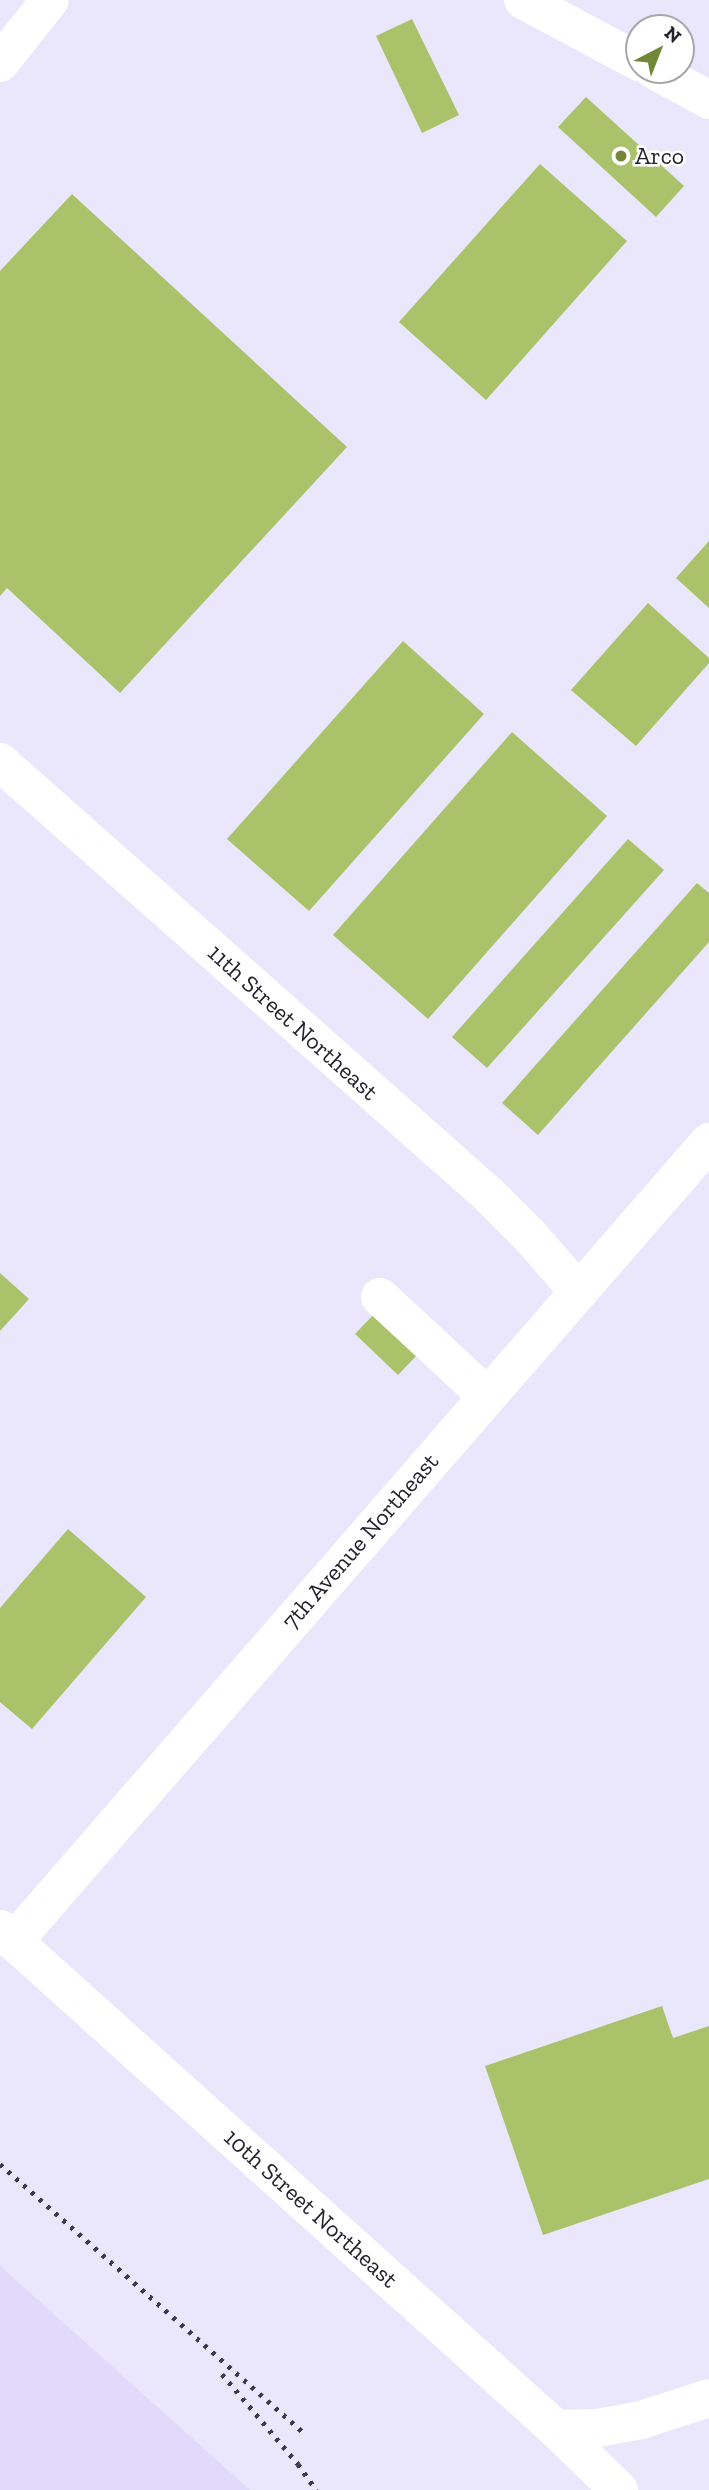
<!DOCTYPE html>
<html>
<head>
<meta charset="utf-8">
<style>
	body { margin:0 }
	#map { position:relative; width:709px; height:2490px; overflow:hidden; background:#eae6fb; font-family:"Zilla Slab",serif }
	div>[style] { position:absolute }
	.built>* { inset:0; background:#e1dafb }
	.building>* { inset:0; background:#aac269 }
	.minor>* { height:38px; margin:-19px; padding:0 19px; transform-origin:19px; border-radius:19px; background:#fff }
	.rail>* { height:5px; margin-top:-2.5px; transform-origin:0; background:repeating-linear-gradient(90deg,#3c3a46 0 3.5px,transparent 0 10.5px) }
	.dots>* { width:19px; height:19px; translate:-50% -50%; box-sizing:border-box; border:4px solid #fff; border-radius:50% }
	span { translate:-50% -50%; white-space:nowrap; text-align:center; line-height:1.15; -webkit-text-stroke:5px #fff; paint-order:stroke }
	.poi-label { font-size:24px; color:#24222c }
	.left { translate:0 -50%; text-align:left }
	.street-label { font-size:24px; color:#24222c }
	.north { position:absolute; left:625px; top:14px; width:70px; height:70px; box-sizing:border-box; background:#fff; border:2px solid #a7a7ab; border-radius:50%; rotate:42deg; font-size:19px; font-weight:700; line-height:28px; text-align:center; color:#24222c }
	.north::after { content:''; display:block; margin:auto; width:24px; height:32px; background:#738738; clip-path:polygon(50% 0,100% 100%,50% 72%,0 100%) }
</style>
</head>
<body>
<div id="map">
	<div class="built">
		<i style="clip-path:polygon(0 2266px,250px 2490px,0 2490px)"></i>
	</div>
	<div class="building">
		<i style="clip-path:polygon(412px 19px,459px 115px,422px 133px,376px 36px)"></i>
		<i style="clip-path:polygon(586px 97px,684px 186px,656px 217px,558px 127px)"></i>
		<i style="clip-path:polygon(540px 164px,627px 241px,486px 400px,399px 322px)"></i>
		<i style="clip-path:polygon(72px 194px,347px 447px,120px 693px,7px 588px,0 596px,0 271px)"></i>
		<i style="clip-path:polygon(709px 541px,709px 608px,676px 578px)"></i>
		<i style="clip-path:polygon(648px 603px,709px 658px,709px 663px,636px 746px,571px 690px)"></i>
		<i style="clip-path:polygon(403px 641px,484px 714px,309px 911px,227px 839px)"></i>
		<i style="clip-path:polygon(512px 732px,607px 816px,428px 1019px,333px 935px)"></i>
		<i style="clip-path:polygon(628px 839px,664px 870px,487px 1068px,452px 1037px)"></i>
		<i style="clip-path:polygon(697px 883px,709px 893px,709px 942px,538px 1135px,502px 1103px)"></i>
		<i style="clip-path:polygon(0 1273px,29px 1299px,0 1331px)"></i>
		<i style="clip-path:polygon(379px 1309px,422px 1350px,398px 1375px,355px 1334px)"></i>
		<i style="clip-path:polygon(68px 1529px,146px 1597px,32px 1729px,0 1702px,0 1608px)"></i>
		<i style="clip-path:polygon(662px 2006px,673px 2038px,709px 2026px,709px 2179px,543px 2235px,485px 2066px)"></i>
	</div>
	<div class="minor">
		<i style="left:523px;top:0;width:132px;rotate:28.1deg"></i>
		<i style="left:0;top:63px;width:80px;rotate:-51.6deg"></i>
		<i style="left:654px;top:70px;width:63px;rotate:28.6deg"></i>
		<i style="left:0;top:762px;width:653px;rotate:41.52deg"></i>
		<i style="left:489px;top:1195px;width:58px;rotate:45deg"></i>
		<i style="left:530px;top:1236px;width:72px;rotate:49deg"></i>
		<i style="left:380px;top:1297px;width:144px;rotate:42.8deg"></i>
		<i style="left:0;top:1929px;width:748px;rotate:41.96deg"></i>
		<i style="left:556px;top:2429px;width:88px;rotate:44.1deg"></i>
		<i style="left:14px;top:1941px;width:1059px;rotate:-48.98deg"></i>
		<i style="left:556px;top:2429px;width:42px;rotate:-1.4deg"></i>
		<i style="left:598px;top:2428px;width:44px;rotate:-10.5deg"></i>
		<i style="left:641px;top:2420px;width:71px;rotate:-17.9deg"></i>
	</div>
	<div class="rail">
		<i style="left:0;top:2164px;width:405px;rotate:41.5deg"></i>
		<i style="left:222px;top:2374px;width:118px;rotate:49.8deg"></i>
		<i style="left:298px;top:2464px;width:32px;rotate:55deg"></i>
	</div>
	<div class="dots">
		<i style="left:621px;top:156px;background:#738738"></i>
	</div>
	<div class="poi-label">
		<span class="left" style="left:635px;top:156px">Arco</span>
	</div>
	<div class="street-label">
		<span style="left:293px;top:1022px;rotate:42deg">11th Street Northeast</span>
		<span style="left:360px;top:1541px;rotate:-49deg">7th Avenue Northeast</span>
		<span style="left:311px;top:2208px;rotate:42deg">10th Street Northeast</span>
	</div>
	<div class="north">N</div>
</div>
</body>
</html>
